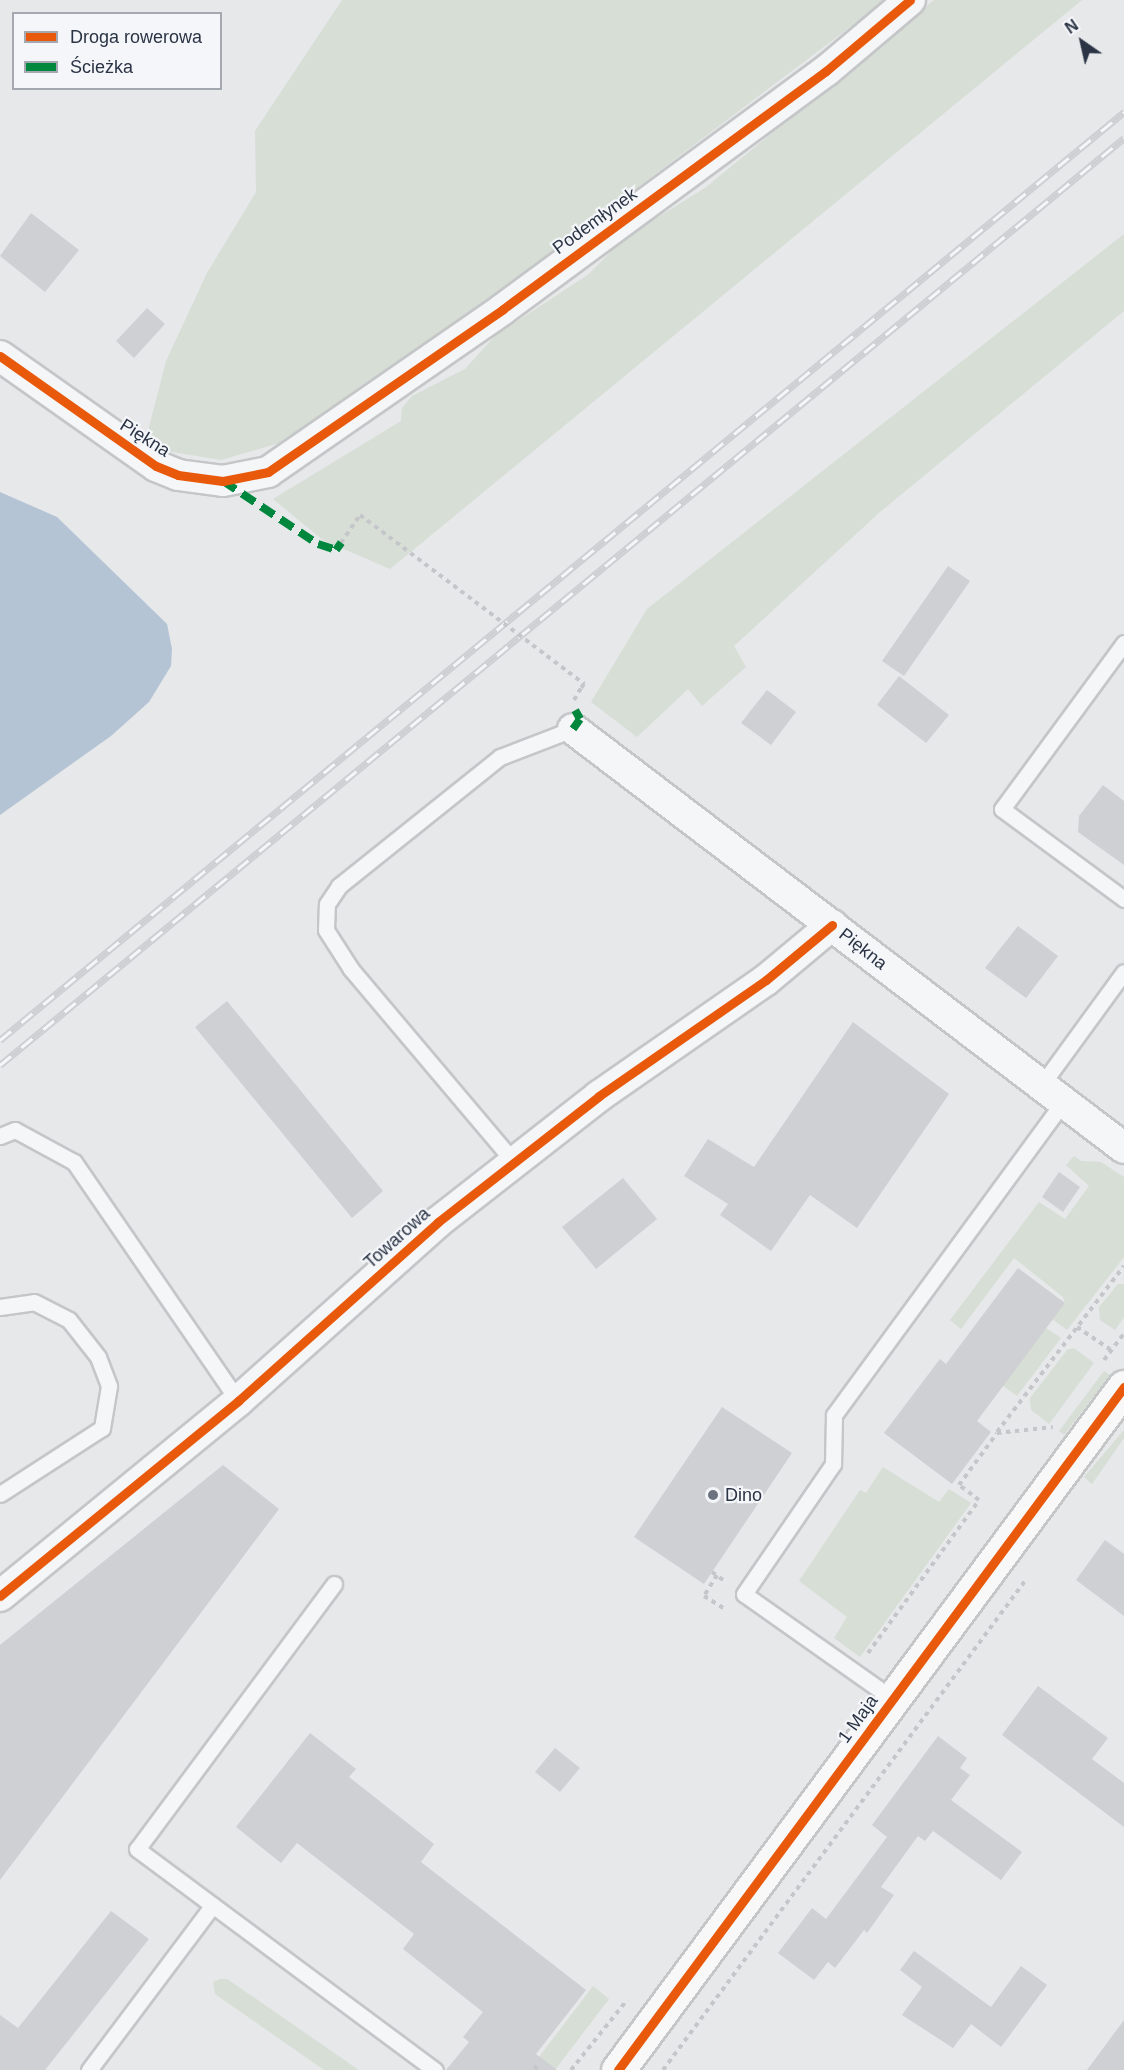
<!DOCTYPE html>
<html>
<head>
<meta charset="utf-8">
<style>
	body { margin:0 }
	#map { position:relative; width:1124px; height:2070px; overflow:hidden; background:#e6e8ea; font-family:Arial,sans-serif }
	div>[style] { position:absolute }
	.green>* { inset:0; background:#d6ded6 }
	.water>* { inset:0; background:#b4c4d5 }
	.building>* { inset:0; background:#ced0d3 }
	.path>* { height:4px; margin-top:-2px; transform-origin:0; background:repeating-linear-gradient(90deg,#c5c6ca 0 4.5px,transparent 0 9px) }
	.roads { filter:drop-shadow(2px 0 #c4c6c8) drop-shadow(-2px 0 #c4c6c8) drop-shadow(0 2px #c4c6c8) drop-shadow(0 -2px #c4c6c8) }
	.lane>* { height:15px; margin:-7.5px; padding:0 7.5px; transform-origin:7.5px; border-radius:7.5px; background:#f5f6f7 }
	.street>* { height:30px; margin:-15px; padding:0 15px; transform-origin:15px; border-radius:15px; background:#f5f6f7 }
	.secondary>* { height:33px; margin:-16.5px; padding:0 16.5px; transform-origin:16.5px; border-radius:16.5px; background:#f8f8f8 }
	.rail>* { height:7px; margin-top:-3.5px; transform-origin:0; background:repeating-linear-gradient(90deg,#f4f6f9 0 14px,#cecfd2 0 28px); box-sizing:border-box; border-block:2px solid #cecfd2 }
	.path-bridge>* { height:4px; margin-top:-2px; transform-origin:0; background:repeating-linear-gradient(90deg,#c5c6ca 0 4.5px,transparent 0 9px) }
	.quiet>* { height:8px; margin-top:-4px; transform-origin:0; background:repeating-linear-gradient(90deg,#00873e 0 15px,transparent 0 23px) }
	.cycleway>* { height:9px; margin:-4.5px; padding:0 4.5px; transform-origin:4.5px; border-radius:4.5px; background:#e8590c }
	.dots>* { width:16px; height:16px; translate:-50% -50%; box-sizing:border-box; border:3px solid #f4f6f9; border-radius:50% }
	span { translate:-50% -50%; white-space:nowrap; text-align:center; line-height:1.15; -webkit-text-stroke:4.5px #f4f6f9; paint-order:stroke }
	.street-label { font-size:18px; color:#2b3445 }
	.poi-label { font-size:18px; color:#2b3445 }
	.left { translate:0 -50%; text-align:left }
	.legend { position:absolute; left:12px; top:12px; width:210px; height:78px; box-sizing:border-box; background:#f4f6f9; border:2px solid #a4a8b1; margin:0; padding:8px 10px; list-style:none; font-size:18px; color:#2b3445 }
	.legend li { display:flex; align-items:center; gap:12px; height:30px }
	.legend b { width:30px; border:2px solid #a4a8b1 }
	.north { position:absolute; left:1052px; top:12px; width:60px; height:60px; -webkit-text-stroke:4px #f4f6f9; paint-order:stroke; rotate:326deg; font-size:16px; font-weight:700; line-height:24px; text-align:center; color:#2b3445 }
	.north::after { content:''; display:block; margin:auto; width:21px; height:27px; background:#2b3445; clip-path:polygon(50% 0,100% 100%,50% 72%,0 100%) }
</style>
</head>
<body>
<div id="map">
	<div class="green">
		<i style="clip-path:polygon(342px 0,886px 0,369px 390px,283px 442px,221px 460px,172px 452px,147px 435px,166px 361px,207px 273px,256px 192px,255px 131px)"></i>
		<i style="clip-path:polygon(934px 0,1082px 0,390px 569px,323px 540px,273px 499px,401px 421px,402px 408px,412px 396px,465px 369px,496px 335px,589px 274px,624px 238px,705px 188px)"></i>
		<i style="clip-path:polygon(1124px 234px,1124px 311px,880px 512px,734px 646px,746px 667px,702px 706px,688px 689px,637px 737px,591px 702px,647px 609px)"></i>
		<i style="clip-path:polygon(1074px 1156px,1081px 1161px,1101px 1162px,1124px 1177px,1124px 1257px,1067px 1330px,1052px 1319px,1065px 1303px,1063px 1297px,1014px 1258px,961px 1329px,950px 1320px,1039px 1202px,1065px 1219px,1089px 1186px,1066px 1165px)"></i>
		<i style="clip-path:polygon(1118px 1284px,1124px 1284px,1124px 1317px,1115px 1330px,1100px 1320px,1099px 1307px)"></i>
		<i style="clip-path:polygon(1046px 1328px,1061px 1338px,1017px 1396px,1002px 1385px)"></i>
		<i style="clip-path:polygon(1074px 1348px,1094px 1363px,1049px 1424px,1031px 1410px,1030px 1398px,1067px 1350px)"></i>
		<i style="clip-path:polygon(1104px 1371px,1110px 1375px,1064px 1435px,1059px 1431px)"></i>
		<i style="clip-path:polygon(1124px 1430px,1124px 1438px,1092px 1484px,1084px 1477px)"></i>
		<i style="clip-path:polygon(883px 1467px,939px 1502px,949px 1489px,971px 1503px,860px 1657px,834px 1638px,847px 1617px,799px 1581px,860px 1490px,866px 1493px)"></i>
		<i style="clip-path:polygon(220px 1979px,227px 1979px,359px 2070px,324px 2070px,215px 1994px,213px 1982px)"></i>
		<i style="clip-path:polygon(593px 1986px,609px 1999px,555px 2070px,529px 2070px)"></i>
	</div>
	<div class="water">
		<i style="clip-path:polygon(0 492px,57px 517px,167px 624px,172px 649px,171px 666px,149px 702px,111px 736px,0 815px)"></i>
	</div>
	<div class="building">
		<i style="clip-path:polygon(31px 213px,79px 250px,45px 292px,0 256px)"></i>
		<i style="clip-path:polygon(147px 308px,165px 324px,134px 358px,116px 341px)"></i>
		<i style="clip-path:polygon(948px 566px,970px 581px,904px 676px,882px 661px)"></i>
		<i style="clip-path:polygon(899px 676px,949px 715px,926px 743px,877px 705px)"></i>
		<i style="clip-path:polygon(767px 690px,796px 712px,771px 745px,741px 723px)"></i>
		<i style="clip-path:polygon(1103px 785px,1124px 801px,1124px 865px,1078px 832px,1079px 816px)"></i>
		<i style="clip-path:polygon(1018px 926px,1058px 956px,1026px 998px,985px 968px)"></i>
		<i style="clip-path:polygon(227px 1001px,383px 1191px,352px 1218px,195px 1027px)"></i>
		<i style="clip-path:polygon(853px 1022px,949px 1094px,857px 1228px,810px 1195px,771px 1251px,720px 1215px,728px 1204px,684px 1176px,708px 1139px,754px 1167px)"></i>
		<i style="clip-path:polygon(1059px 1172px,1080px 1187px,1063px 1212px,1042px 1197px)"></i>
		<i style="clip-path:polygon(623px 1178px,657px 1219px,596px 1269px,562px 1227px)"></i>
		<i style="clip-path:polygon(1018px 1268px,1065px 1303px,977px 1421px,991px 1432px,952px 1484px,884px 1433px,940px 1359px,946px 1364px)"></i>
		<i style="clip-path:polygon(722px 1407px,792px 1453px,704px 1584px,634px 1537px)"></i>
		<i style="clip-path:polygon(223px 1465px,279px 1509px,0 1880px,0 1645px)"></i>
		<i style="clip-path:polygon(1105px 1540px,1124px 1554px,1124px 1616px,1076px 1580px)"></i>
		<i style="clip-path:polygon(1038px 1686px,1108px 1738px,1092px 1759px,1124px 1783px,1124px 1827px,1002px 1735px)"></i>
		<i style="clip-path:polygon(310px 1733px,356px 1769px,349px 1777px,434px 1844px,421px 1862px,586px 1990px,536px 2054px,557px 2070px,446px 2070px,469px 2042px,463px 2037px,483px 2012px,403px 1949px,414px 1934px,297px 1843px,281px 1863px,236px 1827px)"></i>
		<i style="clip-path:polygon(938px 1736px,967px 1758px,960px 1768px,970px 1775px,951px 1800px,1022px 1852px,1001px 1880px,933px 1831px,925px 1841px,918px 1836px,881px 1887px,894px 1895px,867px 1933px,864px 1930px,835px 1968px,828px 1962px,814px 1980px,778px 1953px,812px 1908px,826px 1919px,887px 1837px,872px 1825px)"></i>
		<i style="clip-path:polygon(555px 1748px,580px 1768px,560px 1792px,535px 1772px)"></i>
		<i style="clip-path:polygon(111px 1911px,149px 1939px,45px 2070px,0 2070px,0 2015px,18px 2028px)"></i>
		<i style="clip-path:polygon(914px 1951px,991px 2007px,1021px 1966px,1047px 1985px,1001px 2047px,971px 2024px,953px 2048px,902px 2015px,922px 1987px,900px 1970px)"></i>
		<i style="clip-path:polygon(1124px 2020px,1124px 2070px,1087px 2070px)"></i>
	</div>
	<div class="path">
		<i style="left:341px;top:543px;width:27px;rotate:-56deg"></i>
		<i style="left:574px;top:700px;width:14px;rotate:-60deg"></i>
		<i style="left:1077px;top:1327px;width:41px;rotate:34.1deg"></i>
		<i style="left:1104px;top:1360px;width:34px;rotate:-53deg"></i>
		<i style="left:997px;top:1432px;width:209px;rotate:-52.6deg"></i>
		<i style="left:712px;top:1572px;width:17px;rotate:36deg"></i>
		<i style="left:717px;top:1575px;width:25px;rotate:122deg"></i>
		<i style="left:704px;top:1596px;width:25px;rotate:32deg"></i>
		<i style="left:868px;top:1653px;width:189px;rotate:-54deg"></i>
		<i style="left:979px;top:1500px;width:25px;rotate:-143deg"></i>
		<i style="left:959px;top:1485px;width:64px;rotate:-53.8deg"></i>
		<i style="left:997px;top:1433px;width:56px;rotate:-6.1deg"></i>
		<i style="left:534px;top:2066px;width:6px;rotate:39deg"></i>
		<i style="left:571px;top:2070px;width:90px;rotate:-51.3deg"></i>
		<i style="left:663px;top:2070px;width:608px;rotate:-53.49deg"></i>
	</div>
	<div class="roads">
		<div class="lane">
			<i style="left:1124px;top:643px;width:206px;rotate:126.3deg"></i>
			<i style="left:1002px;top:809px;width:152px;rotate:36.4deg"></i>
			<i style="left:1040px;top:1087px;width:142px;rotate:-53.9deg"></i>
			<i style="left:0;top:1136px;width:16px;rotate:-22deg"></i>
			<i style="left:15px;top:1130px;width:67px;rotate:28.5deg"></i>
			<i style="left:74px;top:1162px;width:290px;rotate:55.5deg"></i>
			<i style="left:514px;top:1162px;width:253px;rotate:-130.2deg"></i>
			<i style="left:351px;top:969px;width:46px;rotate:-122.7deg"></i>
			<i style="left:326px;top:930px;width:26px;rotate:-88deg"></i>
			<i style="left:327px;top:904px;width:22px;rotate:-56deg"></i>
			<i style="left:339px;top:886px;width:206px;rotate:-38.7deg"></i>
			<i style="left:500px;top:757px;width:78px;rotate:-21deg"></i>
			<i style="left:0;top:1307px;width:34px;rotate:-8deg"></i>
			<i style="left:34px;top:1302px;width:39px;rotate:27deg"></i>
			<i style="left:69px;top:1320px;width:47px;rotate:51.9deg"></i>
			<i style="left:98px;top:1357px;width:31px;rotate:69deg"></i>
			<i style="left:109px;top:1386px;width:43px;rotate:99.5deg"></i>
			<i style="left:102px;top:1428px;width:121px;rotate:147.1deg"></i>
			<i style="left:334px;top:1584px;width:330px;rotate:126.6deg"></i>
			<i style="left:137px;top:1849px;width:371px;rotate:36.6deg"></i>
			<i style="left:893px;top:1699px;width:182px;rotate:-144.8deg"></i>
			<i style="left:744px;top:1594px;width:158px;rotate:-55.6deg"></i>
			<i style="left:833px;top:1464px;width:49px;rotate:-88.8deg"></i>
			<i style="left:834px;top:1415px;width:386px;rotate:-53.8deg"></i>
			<i style="left:89px;top:2070px;width:206px;rotate:-53.1deg"></i>
		</div>
		<div class="street">
			<i style="left:0;top:356px;width:191px;rotate:35.2deg"></i>
			<i style="left:156px;top:466px;width:24px;rotate:22deg"></i>
			<i style="left:178px;top:475px;width:45px;rotate:7.6deg"></i>
			<i style="left:223px;top:481px;width:46px;rotate:-11.3deg"></i>
			<i style="left:268px;top:472px;width:286px;rotate:-34.7deg"></i>
			<i style="left:503px;top:309px;width:401px;rotate:-36.4deg"></i>
			<i style="left:826px;top:71px;width:110px;rotate:-40.2deg"></i>
			<i style="left:573px;top:729px;width:692px;rotate:37.25deg"></i>
			<i style="left:0;top:1596px;width:308px;rotate:-39.3deg"></i>
			<i style="left:238px;top:1401px;width:268px;rotate:-41.8deg"></i>
			<i style="left:438px;top:1222px;width:204px;rotate:-38deg"></i>
			<i style="left:599px;top:1096px;width:203px;rotate:-34.8deg"></i>
			<i style="left:766px;top:980px;width:86px;rotate:-39.8deg"></i>
		</div>
		<div class="secondary">
			<i style="left:618px;top:2070px;width:850px;rotate:-53.47deg"></i>
		</div>
	</div>
	<div class="rail">
		<i style="left:0;top:1040px;width:1458px;rotate:-39.54deg"></i>
		<i style="left:0;top:1065px;width:1457px;rotate:-39.51deg"></i>
	</div>
	<div class="path-bridge">
		<i style="left:356px;top:521px;width:7px;rotate:-56deg"></i>
		<i style="left:360px;top:515px;width:281px;rotate:37deg"></i>
		<i style="left:584px;top:684px;width:5px;rotate:127deg"></i>
	</div>
	<div class="quiet">
		<i style="left:223px;top:481px;width:114px;rotate:33.6deg"></i>
		<i style="left:318px;top:544px;width:19px;rotate:18deg"></i>
		<i style="left:336px;top:550px;width:9px;rotate:-54deg"></i>
		<i style="left:573px;top:729px;width:12px;rotate:-55deg"></i>
		<i style="left:580px;top:719px;width:10px;rotate:-119deg"></i>
	</div>
	<div class="cycleway">
		<i style="left:0;top:356px;width:191px;rotate:35.2deg"></i>
		<i style="left:156px;top:466px;width:24px;rotate:22deg"></i>
		<i style="left:178px;top:475px;width:45px;rotate:7.6deg"></i>
		<i style="left:223px;top:481px;width:46px;rotate:-11.3deg"></i>
		<i style="left:268px;top:472px;width:286px;rotate:-34.7deg"></i>
		<i style="left:503px;top:309px;width:401px;rotate:-36.4deg"></i>
		<i style="left:826px;top:71px;width:110px;rotate:-40.2deg"></i>
		<i style="left:0;top:1596px;width:308px;rotate:-39.3deg"></i>
		<i style="left:238px;top:1401px;width:268px;rotate:-41.8deg"></i>
		<i style="left:438px;top:1222px;width:204px;rotate:-38deg"></i>
		<i style="left:599px;top:1096px;width:203px;rotate:-34.8deg"></i>
		<i style="left:766px;top:980px;width:86px;rotate:-39.8deg"></i>
		<i style="left:618px;top:2070px;width:850px;rotate:-53.47deg"></i>
	</div>
	<div class="dots">
		<i style="left:713px;top:1495px;background:#6c737f"></i>
	</div>
	<div class="street-label">
		<span style="left:595px;top:221px;rotate:-36deg">Podemłynek</span>
		<span style="left:145px;top:438px;rotate:32deg">Piękna</span>
		<span style="left:863px;top:949px;rotate:38deg">Piękna</span>
		<span style="left:397px;top:1238px;rotate:-42deg">Towarowa</span>
		<span style="left:858px;top:1719px;rotate:-54deg">1 Maja</span>
	</div>
	<div class="poi-label">
		<span class="left" style="left:725px;top:1495px">Dino</span>
	</div>
	<ul class="legend">
	<li><b style="height:8px;background:#e8590c"></b>Droga rowerowa</li>
	<li><b style="height:8px;background:#00873e"></b>Ścieżka</li>
	</ul>
	<div class="north">N</div>
</div>
</body>
</html>
